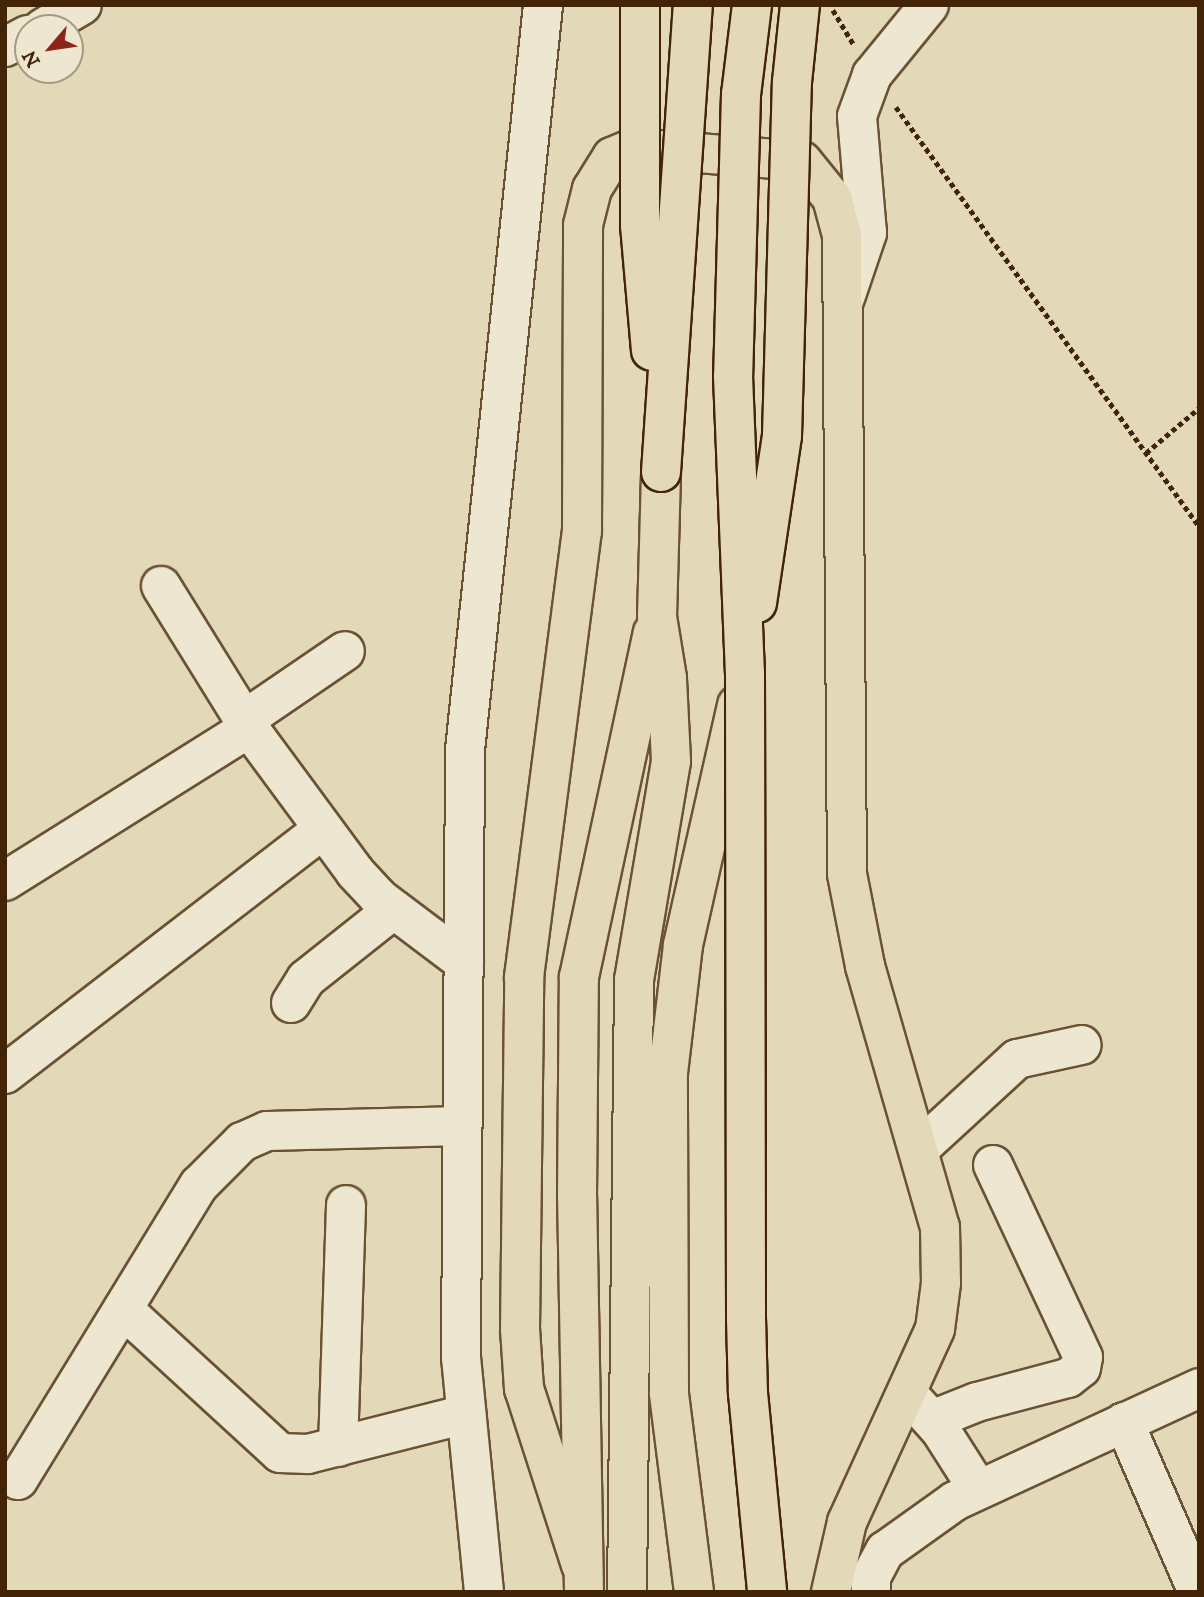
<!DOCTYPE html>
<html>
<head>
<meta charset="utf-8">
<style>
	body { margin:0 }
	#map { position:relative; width:1204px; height:1597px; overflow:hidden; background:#e3d9b8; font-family:"IM FELL DW Pica",serif }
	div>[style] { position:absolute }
	.path>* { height:4.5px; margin-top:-2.25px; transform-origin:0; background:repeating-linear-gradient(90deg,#412506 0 5px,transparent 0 8.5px) }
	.roads { filter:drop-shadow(2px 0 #6a5232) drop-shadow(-2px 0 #6a5232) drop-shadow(0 2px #6a5232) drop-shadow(0 -2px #6a5232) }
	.minor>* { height:38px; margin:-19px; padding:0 19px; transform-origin:19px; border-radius:19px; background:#ede6d1 }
	.highway>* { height:38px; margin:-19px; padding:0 19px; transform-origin:19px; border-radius:19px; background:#e3d9b8 }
	.bridges { filter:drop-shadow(2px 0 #412506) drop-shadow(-2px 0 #412506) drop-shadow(0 2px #412506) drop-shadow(0 -2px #412506) }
	.highway-bridge>* { height:38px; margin:-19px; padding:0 19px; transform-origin:19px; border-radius:19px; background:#e3d9b8 }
	span { translate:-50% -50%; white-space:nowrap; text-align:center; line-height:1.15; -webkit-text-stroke:5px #ede6d1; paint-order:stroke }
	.frame { position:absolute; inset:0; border:7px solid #412506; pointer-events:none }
	.north { position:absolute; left:14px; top:14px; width:70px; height:70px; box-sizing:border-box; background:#ede6d1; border:2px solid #a89980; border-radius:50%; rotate:241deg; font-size:19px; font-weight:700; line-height:28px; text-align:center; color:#412506 }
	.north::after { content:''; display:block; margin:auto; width:24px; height:32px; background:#8f2418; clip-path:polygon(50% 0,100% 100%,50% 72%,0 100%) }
</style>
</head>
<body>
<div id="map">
	<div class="path">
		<i style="left:833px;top:10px;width:41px;rotate:59deg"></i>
		<i style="left:896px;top:107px;width:517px;rotate:54.13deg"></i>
		<i style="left:1146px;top:453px;width:70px;rotate:-40.3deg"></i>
	</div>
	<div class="roads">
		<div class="minor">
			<i style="left:43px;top:28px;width:45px;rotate:-30.5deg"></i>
			<i style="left:5px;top:47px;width:26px;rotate:-28deg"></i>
			<i style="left:845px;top:298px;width:69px;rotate:-71.3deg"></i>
			<i style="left:867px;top:233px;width:117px;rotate:-94.9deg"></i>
			<i style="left:857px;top:116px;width:44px;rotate:-69.9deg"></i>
			<i style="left:872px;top:75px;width:90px;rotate:-50.8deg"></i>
			<i style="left:161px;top:586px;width:167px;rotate:58.2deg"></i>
			<i style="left:249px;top:728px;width:179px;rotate:53.6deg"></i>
			<i style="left:355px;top:872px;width:35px;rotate:47deg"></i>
			<i style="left:379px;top:898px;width:106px;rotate:37deg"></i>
			<i style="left:244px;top:720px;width:122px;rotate:-34.3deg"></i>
			<i style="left:5px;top:881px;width:288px;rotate:-32.1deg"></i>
			<i style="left:291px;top:1003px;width:28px;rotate:-58deg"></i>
			<i style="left:306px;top:979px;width:112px;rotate:-38.5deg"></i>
			<i style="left:5px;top:1074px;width:401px;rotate:-37.6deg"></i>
			<i style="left:919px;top:1149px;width:133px;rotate:-42.6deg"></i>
			<i style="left:1017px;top:1059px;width:66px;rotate:-12.2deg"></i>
			<i style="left:123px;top:1309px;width:213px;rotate:42.5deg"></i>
			<i style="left:280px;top:1453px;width:28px;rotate:2deg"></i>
			<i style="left:308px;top:1454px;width:163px;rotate:-14.2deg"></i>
			<i style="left:916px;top:1403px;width:38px;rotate:48deg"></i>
			<i style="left:941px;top:1431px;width:69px;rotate:57.5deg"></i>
			<i style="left:932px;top:1420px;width:48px;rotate:-21.8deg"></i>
			<i style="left:977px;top:1402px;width:94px;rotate:-14.8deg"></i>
			<i style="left:1068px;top:1378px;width:16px;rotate:-38deg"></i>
			<i style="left:1081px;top:1368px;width:11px;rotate:-80deg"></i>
			<i style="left:1083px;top:1357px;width:212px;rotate:-115.1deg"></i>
			<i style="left:1124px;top:1422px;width:185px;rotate:66.5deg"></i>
			<i style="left:338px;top:1447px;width:242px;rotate:-88.1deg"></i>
			<i style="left:18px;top:1480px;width:346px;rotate:-58.5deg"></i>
			<i style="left:199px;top:1185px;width:61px;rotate:-45deg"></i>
			<i style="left:242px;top:1142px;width:27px;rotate:-24deg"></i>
			<i style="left:267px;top:1131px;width:195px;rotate:-1.5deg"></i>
			<i style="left:484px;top:1592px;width:236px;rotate:-95.6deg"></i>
			<i style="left:461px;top:1357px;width:607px;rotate:-89.62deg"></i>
			<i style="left:465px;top:750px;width:749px;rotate:-84.02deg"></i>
			<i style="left:871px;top:1592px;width:15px;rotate:-90deg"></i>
			<i style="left:871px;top:1577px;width:30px;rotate:-62deg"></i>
			<i style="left:885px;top:1551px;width:86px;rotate:-35.5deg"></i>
			<i style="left:955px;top:1501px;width:269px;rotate:-24.8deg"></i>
		</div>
		<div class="highway">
			<i style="left:581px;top:1565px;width:185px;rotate:-107.9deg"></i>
			<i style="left:524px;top:1389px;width:60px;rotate:-93.8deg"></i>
			<i style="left:520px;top:1329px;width:352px;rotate:-89.3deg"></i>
			<i style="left:524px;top:977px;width:450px;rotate:-82.6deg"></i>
			<i style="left:582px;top:531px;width:306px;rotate:-89.8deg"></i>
			<i style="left:583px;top:225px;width:37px;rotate:-76deg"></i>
			<i style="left:592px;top:189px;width:38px;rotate:-58deg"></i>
			<i style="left:612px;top:157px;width:23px;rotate:-23deg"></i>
			<i style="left:633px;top:148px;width:169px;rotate:4.4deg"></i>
			<i style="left:802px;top:161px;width:48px;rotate:51deg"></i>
			<i style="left:832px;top:198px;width:39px;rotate:75deg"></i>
			<i style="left:842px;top:236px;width:638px;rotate:89.55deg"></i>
			<i style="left:847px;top:874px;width:94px;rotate:78.9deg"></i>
			<i style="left:865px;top:966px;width:272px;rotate:74deg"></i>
			<i style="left:940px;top:1227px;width:56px;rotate:89deg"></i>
			<i style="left:941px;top:1283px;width:46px;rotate:97.4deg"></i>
			<i style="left:935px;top:1329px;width:212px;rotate:114.5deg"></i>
			<i style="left:847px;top:1522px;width:72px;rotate:102.9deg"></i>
			<i style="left:584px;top:1592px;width:397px;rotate:-91deg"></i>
			<i style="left:577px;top:1195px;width:218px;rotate:-89.5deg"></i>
			<i style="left:579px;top:977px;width:352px;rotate:-77.9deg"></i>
			<i style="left:627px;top:1592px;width:612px;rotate:-89.34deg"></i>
			<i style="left:634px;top:980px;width:222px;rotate:-80.4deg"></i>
			<i style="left:671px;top:761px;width:83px;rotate:-92.8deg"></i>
			<i style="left:667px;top:678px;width:62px;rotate:-99.3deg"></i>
			<i style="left:657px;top:617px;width:145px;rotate:-88.4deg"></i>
			<i style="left:694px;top:1592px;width:201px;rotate:-97.2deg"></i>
			<i style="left:669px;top:1393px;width:320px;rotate:-90.2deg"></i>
			<i style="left:668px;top:1073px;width:129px;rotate:-83.3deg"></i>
			<i style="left:683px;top:945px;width:246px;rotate:-77.3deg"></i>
		</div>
	</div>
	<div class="bridges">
		<div class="highway-bridge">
			<i style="left:640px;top:5px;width:220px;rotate:90deg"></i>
			<i style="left:640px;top:225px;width:126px;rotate:85deg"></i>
			<i style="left:752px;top:5px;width:90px;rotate:97deg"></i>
			<i style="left:741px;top:94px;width:282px;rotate:91.6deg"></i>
			<i style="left:733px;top:376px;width:297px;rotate:87.7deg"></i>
			<i style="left:745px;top:673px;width:645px;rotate:89.91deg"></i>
			<i style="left:746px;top:1318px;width:75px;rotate:88.5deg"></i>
			<i style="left:748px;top:1393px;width:200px;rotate:84.5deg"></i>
			<i style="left:661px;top:472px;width:468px;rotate:-86.1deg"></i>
			<i style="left:757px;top:603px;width:169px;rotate:-81.5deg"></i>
			<i style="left:782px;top:436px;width:354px;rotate:-88.4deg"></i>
			<i style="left:792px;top:82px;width:77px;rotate:-84.1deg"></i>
		</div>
	</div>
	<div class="frame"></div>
	<div class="north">N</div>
</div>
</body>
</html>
